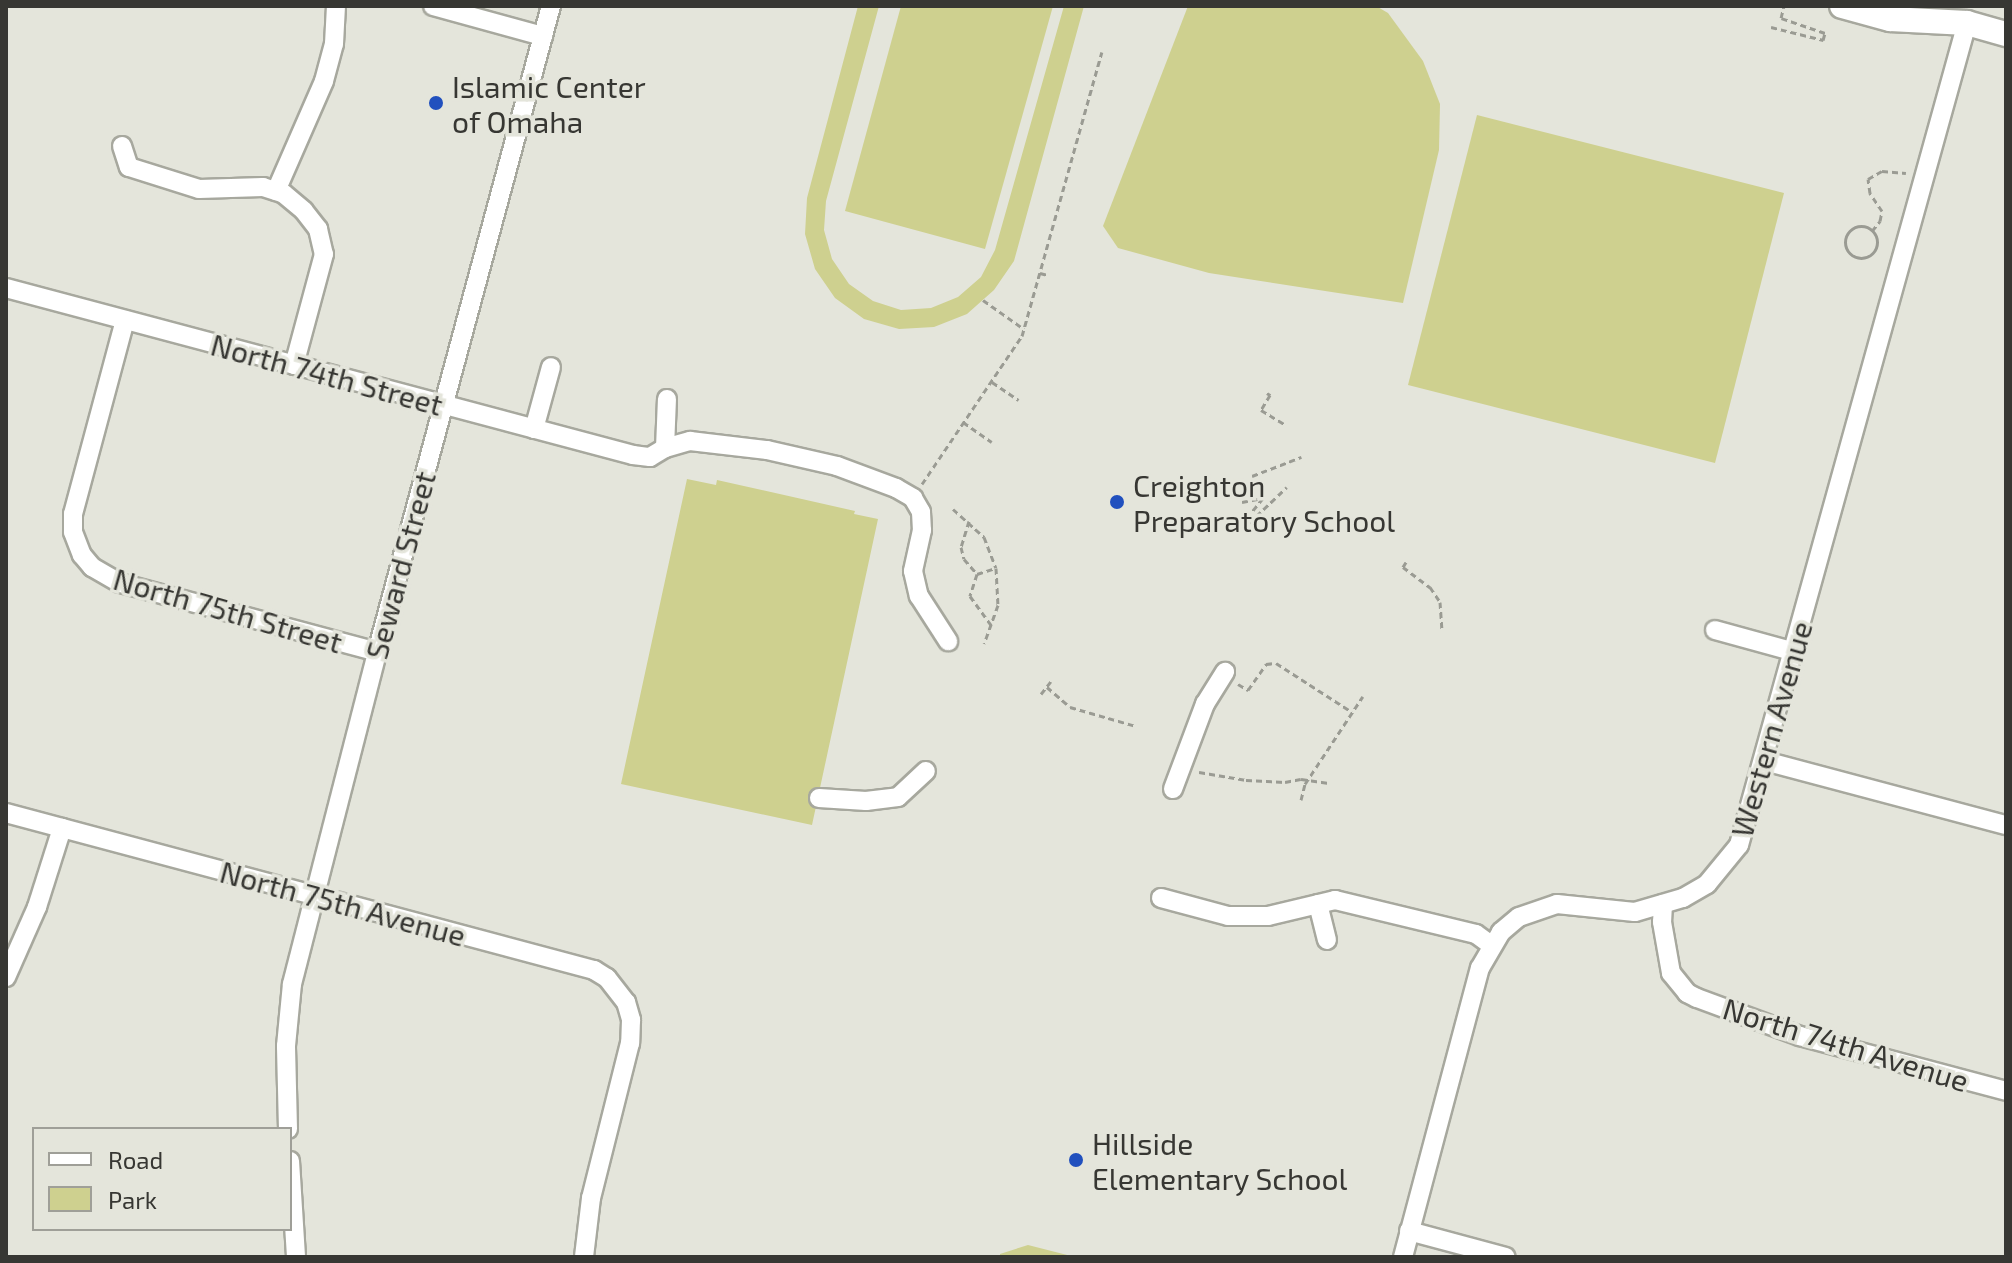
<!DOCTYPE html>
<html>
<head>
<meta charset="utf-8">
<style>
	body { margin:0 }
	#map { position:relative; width:2012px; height:1263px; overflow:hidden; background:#e4e5db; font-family:"Exo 2",sans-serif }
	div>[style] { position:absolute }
	.green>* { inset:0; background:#ced08f }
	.path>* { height:3px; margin-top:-1.5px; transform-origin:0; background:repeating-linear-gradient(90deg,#9a9b93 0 6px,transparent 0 10px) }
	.path>.ring { margin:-1.5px; padding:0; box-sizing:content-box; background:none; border:3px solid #9a9b93; border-radius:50% }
	.roads { filter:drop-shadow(2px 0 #a7a89e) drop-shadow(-2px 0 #a7a89e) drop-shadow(0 2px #a7a89e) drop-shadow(0 -2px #a7a89e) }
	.minor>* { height:18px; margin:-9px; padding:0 9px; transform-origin:9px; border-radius:9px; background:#fff }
	.major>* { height:24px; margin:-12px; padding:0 12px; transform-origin:12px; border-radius:12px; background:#fff }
	.dots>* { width:22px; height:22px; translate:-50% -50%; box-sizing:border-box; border:4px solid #e4e5db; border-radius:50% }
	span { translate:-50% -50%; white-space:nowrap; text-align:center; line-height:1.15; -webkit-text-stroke:7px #e4e5db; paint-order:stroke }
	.poi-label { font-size:30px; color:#373733 }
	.left { translate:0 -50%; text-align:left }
	.street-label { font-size:30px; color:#373733 }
	.frame { position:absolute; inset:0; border:8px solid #373733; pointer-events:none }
	.legend { position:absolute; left:32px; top:1127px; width:260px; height:104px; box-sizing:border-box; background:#e4e5db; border:2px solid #9f9f98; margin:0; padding:10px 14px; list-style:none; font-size:24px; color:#373733 }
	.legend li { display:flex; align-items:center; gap:16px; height:40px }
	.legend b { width:40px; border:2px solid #9f9f98 }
</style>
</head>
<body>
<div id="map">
	<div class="green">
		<i style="clip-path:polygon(858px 6px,879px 6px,826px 201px,824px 230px,832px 259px,849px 284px,873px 301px,901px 310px,931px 308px,958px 297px,981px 277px,995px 250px,1064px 6px,1084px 6px,1014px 261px,994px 290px,967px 314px,934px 327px,899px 329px,864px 319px,835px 298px,815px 269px,805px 234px,807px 198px)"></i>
		<i style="clip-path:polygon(901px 6px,1053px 6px,985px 249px,845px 211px)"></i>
		<i style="clip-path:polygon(1188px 6px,1376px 6px,1388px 13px,1423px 61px,1440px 104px,1439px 150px,1403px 303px,1209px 273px,1118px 248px,1103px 226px)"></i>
		<i style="clip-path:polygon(1477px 115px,1784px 193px,1715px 463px,1408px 385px)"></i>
		<i style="clip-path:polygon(687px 479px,716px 485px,717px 480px,855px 511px,854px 514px,878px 519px,812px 825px,621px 784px)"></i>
		<i style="clip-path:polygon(1028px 1245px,1075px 1257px,1000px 1257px,1000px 1254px)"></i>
	</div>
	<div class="path">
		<i style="left:1771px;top:27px;width:54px;rotate:14deg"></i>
		<i style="left:1823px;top:40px;width:7px;rotate:-74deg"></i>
		<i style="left:1825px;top:33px;width:46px;rotate:-161.2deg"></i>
		<i style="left:1781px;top:18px;width:12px;rotate:-76deg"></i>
		<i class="ring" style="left:1845px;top:226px;width:29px;height:29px"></i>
		<i style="left:1872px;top:231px;width:13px;rotate:-51deg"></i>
		<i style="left:1880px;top:221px;width:10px;rotate:-79deg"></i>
		<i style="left:1882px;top:211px;width:22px;rotate:-124deg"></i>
		<i style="left:1870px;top:193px;width:14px;rotate:-98deg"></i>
		<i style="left:1868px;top:179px;width:16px;rotate:-30deg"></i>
		<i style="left:1882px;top:171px;width:24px;rotate:5deg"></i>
		<i style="left:1040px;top:273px;width:8px;rotate:14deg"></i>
		<i style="left:983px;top:300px;width:50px;rotate:35.3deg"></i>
		<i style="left:992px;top:382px;width:32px;rotate:34deg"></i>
		<i style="left:1267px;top:393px;width:4px;rotate:34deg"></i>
		<i style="left:1270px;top:395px;width:17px;rotate:121deg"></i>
		<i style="left:1261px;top:410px;width:29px;rotate:31deg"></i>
		<i style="left:963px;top:422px;width:35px;rotate:35deg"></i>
		<i style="left:1252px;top:476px;width:53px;rotate:-21.2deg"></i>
		<i style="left:922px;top:484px;width:179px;rotate:-56deg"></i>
		<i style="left:1022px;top:336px;width:295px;rotate:-74.3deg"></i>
		<i style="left:1242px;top:502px;width:21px;rotate:-11deg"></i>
		<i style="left:1263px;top:498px;width:27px;rotate:129deg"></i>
		<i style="left:1246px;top:519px;width:5px;rotate:53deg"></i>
		<i style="left:1249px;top:523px;width:52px;rotate:-43.5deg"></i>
		<i style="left:953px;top:509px;width:42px;rotate:42.1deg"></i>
		<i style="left:984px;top:537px;width:33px;rotate:69deg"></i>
		<i style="left:996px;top:568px;width:37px;rotate:87deg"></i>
		<i style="left:998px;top:605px;width:41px;rotate:109.7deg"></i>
		<i style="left:969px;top:521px;width:27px;rotate:107deg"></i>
		<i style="left:961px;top:547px;width:12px;rotate:76deg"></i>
		<i style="left:964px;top:559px;width:20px;rotate:49deg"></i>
		<i style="left:977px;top:574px;width:23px;rotate:108deg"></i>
		<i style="left:970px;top:596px;width:36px;rotate:54deg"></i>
		<i style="left:1406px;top:562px;width:6px;rotate:121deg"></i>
		<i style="left:1403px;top:567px;width:34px;rotate:37deg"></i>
		<i style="left:1430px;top:587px;width:18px;rotate:56deg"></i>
		<i style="left:1440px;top:602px;width:29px;rotate:86deg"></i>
		<i style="left:977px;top:574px;width:20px;rotate:-18deg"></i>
		<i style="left:1238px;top:684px;width:12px;rotate:31deg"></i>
		<i style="left:1248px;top:690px;width:32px;rotate:-55deg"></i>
		<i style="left:1266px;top:664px;width:10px;rotate:-6deg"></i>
		<i style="left:1276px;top:663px;width:90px;rotate:32.8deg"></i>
		<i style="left:1047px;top:687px;width:30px;rotate:41deg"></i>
		<i style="left:1070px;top:707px;width:69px;rotate:16.1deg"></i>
		<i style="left:1041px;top:694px;width:16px;rotate:-52deg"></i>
		<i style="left:1199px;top:772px;width:48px;rotate:9.7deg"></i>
		<i style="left:1246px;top:780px;width:39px;rotate:3deg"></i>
		<i style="left:1285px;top:782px;width:16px;rotate:-11deg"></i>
		<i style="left:1301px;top:779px;width:28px;rotate:8deg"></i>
		<i style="left:1301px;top:800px;width:16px;rotate:-76deg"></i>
		<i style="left:1305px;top:784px;width:105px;rotate:-56.6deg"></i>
	</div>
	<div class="roads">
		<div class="minor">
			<i style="left:433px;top:6px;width:114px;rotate:15.3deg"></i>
			<i style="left:122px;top:146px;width:22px;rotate:72deg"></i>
			<i style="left:129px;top:167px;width:73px;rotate:17.4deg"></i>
			<i style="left:199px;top:189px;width:64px;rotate:-1.8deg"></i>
			<i style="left:263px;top:187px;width:22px;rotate:18deg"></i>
			<i style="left:284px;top:194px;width:26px;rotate:40deg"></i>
			<i style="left:304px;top:211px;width:23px;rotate:52deg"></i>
			<i style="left:318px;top:229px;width:26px;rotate:77deg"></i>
			<i style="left:324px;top:254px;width:115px;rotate:105.1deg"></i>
			<i style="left:276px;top:191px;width:120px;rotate:-66.4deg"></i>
			<i style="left:324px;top:81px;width:38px;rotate:-75deg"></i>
			<i style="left:334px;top:44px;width:38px;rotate:-87deg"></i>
			<i style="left:6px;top:288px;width:649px;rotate:14.91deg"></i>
			<i style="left:633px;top:455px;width:17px;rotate:7deg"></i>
			<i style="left:650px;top:457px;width:17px;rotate:-31deg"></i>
			<i style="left:665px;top:448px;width:26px;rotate:-16deg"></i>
			<i style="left:690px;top:441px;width:78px;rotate:6.7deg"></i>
			<i style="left:767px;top:450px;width:72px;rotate:12.9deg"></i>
			<i style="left:837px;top:466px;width:63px;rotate:20.4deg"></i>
			<i style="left:896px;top:488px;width:20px;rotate:30deg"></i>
			<i style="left:913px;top:498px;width:16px;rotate:60deg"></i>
			<i style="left:921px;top:512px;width:18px;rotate:87deg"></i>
			<i style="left:922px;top:530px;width:42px;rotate:102.4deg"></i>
			<i style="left:913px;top:571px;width:26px;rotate:77deg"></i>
			<i style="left:919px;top:596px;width:54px;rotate:57.2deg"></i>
			<i style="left:125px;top:320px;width:201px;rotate:105deg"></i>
			<i style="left:73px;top:514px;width:18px;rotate:90deg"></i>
			<i style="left:73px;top:532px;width:25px;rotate:69deg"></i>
			<i style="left:82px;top:555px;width:16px;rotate:50deg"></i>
			<i style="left:92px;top:567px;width:32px;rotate:30deg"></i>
			<i style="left:120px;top:583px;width:266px;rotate:15deg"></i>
			<i style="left:534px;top:429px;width:64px;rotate:-74.7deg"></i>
			<i style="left:665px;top:448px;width:49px;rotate:-87.7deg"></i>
			<i style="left:1715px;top:630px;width:83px;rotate:15.4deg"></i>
			<i style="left:1765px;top:761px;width:249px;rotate:14.9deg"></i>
			<i style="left:1173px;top:789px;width:91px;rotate:-69.4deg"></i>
			<i style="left:1205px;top:704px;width:38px;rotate:-58deg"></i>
			<i style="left:819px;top:798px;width:47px;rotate:3.7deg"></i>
			<i style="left:866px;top:801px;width:32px;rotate:-7deg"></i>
			<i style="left:898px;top:797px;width:38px;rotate:-43deg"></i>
			<i style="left:6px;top:813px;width:609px;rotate:14.95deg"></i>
			<i style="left:594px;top:970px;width:15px;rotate:32deg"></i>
			<i style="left:607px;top:978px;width:31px;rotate:52deg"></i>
			<i style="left:626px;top:1002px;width:19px;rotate:74deg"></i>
			<i style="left:631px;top:1020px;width:23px;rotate:92deg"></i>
			<i style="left:630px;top:1043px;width:160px;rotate:104.1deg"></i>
			<i style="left:591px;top:1198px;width:59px;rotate:96.8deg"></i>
			<i style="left:1161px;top:898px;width:69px;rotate:15deg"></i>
			<i style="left:1228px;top:916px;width:40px"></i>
			<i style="left:1268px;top:916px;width:69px;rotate:-13.4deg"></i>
			<i style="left:1335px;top:900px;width:145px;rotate:13.6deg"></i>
			<i style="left:1476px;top:934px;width:19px;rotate:36deg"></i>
			<i style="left:1318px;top:904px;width:37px;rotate:76deg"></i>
			<i style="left:1663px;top:904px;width:18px;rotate:93deg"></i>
			<i style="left:1662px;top:922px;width:52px;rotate:80deg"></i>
			<i style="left:1671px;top:973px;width:26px;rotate:51deg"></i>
			<i style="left:1687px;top:993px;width:11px;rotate:27deg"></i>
			<i style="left:1697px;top:998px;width:110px;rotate:20.3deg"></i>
			<i style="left:1800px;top:1036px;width:213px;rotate:14.9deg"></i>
			<i style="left:6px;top:977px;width:77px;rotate:-66.1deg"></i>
			<i style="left:37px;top:907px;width:83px;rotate:-72.4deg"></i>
			<i style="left:288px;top:1129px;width:83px;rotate:-91.4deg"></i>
			<i style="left:286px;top:1046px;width:62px;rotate:-84.5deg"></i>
			<i style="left:292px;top:984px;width:343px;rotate:-75.6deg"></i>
			<i style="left:377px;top:652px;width:669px;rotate:-74.93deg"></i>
			<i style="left:290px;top:1161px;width:96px;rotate:86.4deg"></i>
			<i style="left:1409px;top:1231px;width:100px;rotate:15deg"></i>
			<i style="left:1403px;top:1257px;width:299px;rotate:-75.1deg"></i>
			<i style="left:1480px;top:968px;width:42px;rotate:-59.7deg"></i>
			<i style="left:1501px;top:932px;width:23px;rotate:-40deg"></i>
			<i style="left:1519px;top:917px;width:40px;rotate:-18.9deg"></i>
			<i style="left:1557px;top:904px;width:78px;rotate:5.9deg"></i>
			<i style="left:1635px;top:912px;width:50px;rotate:-16.3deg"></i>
			<i style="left:1683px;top:898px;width:28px;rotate:-30deg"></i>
			<i style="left:1707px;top:884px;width:50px;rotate:-50.6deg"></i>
			<i style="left:1739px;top:845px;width:853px;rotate:-74.5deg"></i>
		</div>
		<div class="major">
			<i style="left:1842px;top:6px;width:50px;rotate:15.2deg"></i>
			<i style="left:1890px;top:19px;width:77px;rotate:3deg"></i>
			<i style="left:1967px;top:23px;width:41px;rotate:15.8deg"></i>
		</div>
	</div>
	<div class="dots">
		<i style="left:436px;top:103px;background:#2150be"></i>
		<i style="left:1117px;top:502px;background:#2150be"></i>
		<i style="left:1076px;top:1160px;background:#2150be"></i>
	</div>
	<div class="poi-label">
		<span class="left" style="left:452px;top:103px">Islamic Center<br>of Omaha</span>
		<span class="left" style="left:1133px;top:502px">Creighton<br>Preparatory School</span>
		<span class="left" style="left:1092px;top:1160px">Hillside<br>Elementary School</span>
	</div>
	<div class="street-label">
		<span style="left:327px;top:374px;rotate:15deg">North 74th Street</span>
		<span style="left:400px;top:565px;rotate:-75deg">Seward Street</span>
		<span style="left:228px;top:610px;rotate:16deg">North 75th Street</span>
		<span style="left:1771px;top:729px;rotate:-74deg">Western Avenue</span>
		<span style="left:343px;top:903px;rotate:15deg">North 75th Avenue</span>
		<span style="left:1846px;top:1044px;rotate:17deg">North 74th Avenue</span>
	</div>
	<div class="frame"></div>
	<ul class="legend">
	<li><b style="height:10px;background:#fff"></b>Road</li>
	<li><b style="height:22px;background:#ced08f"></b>Park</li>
	</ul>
</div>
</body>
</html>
